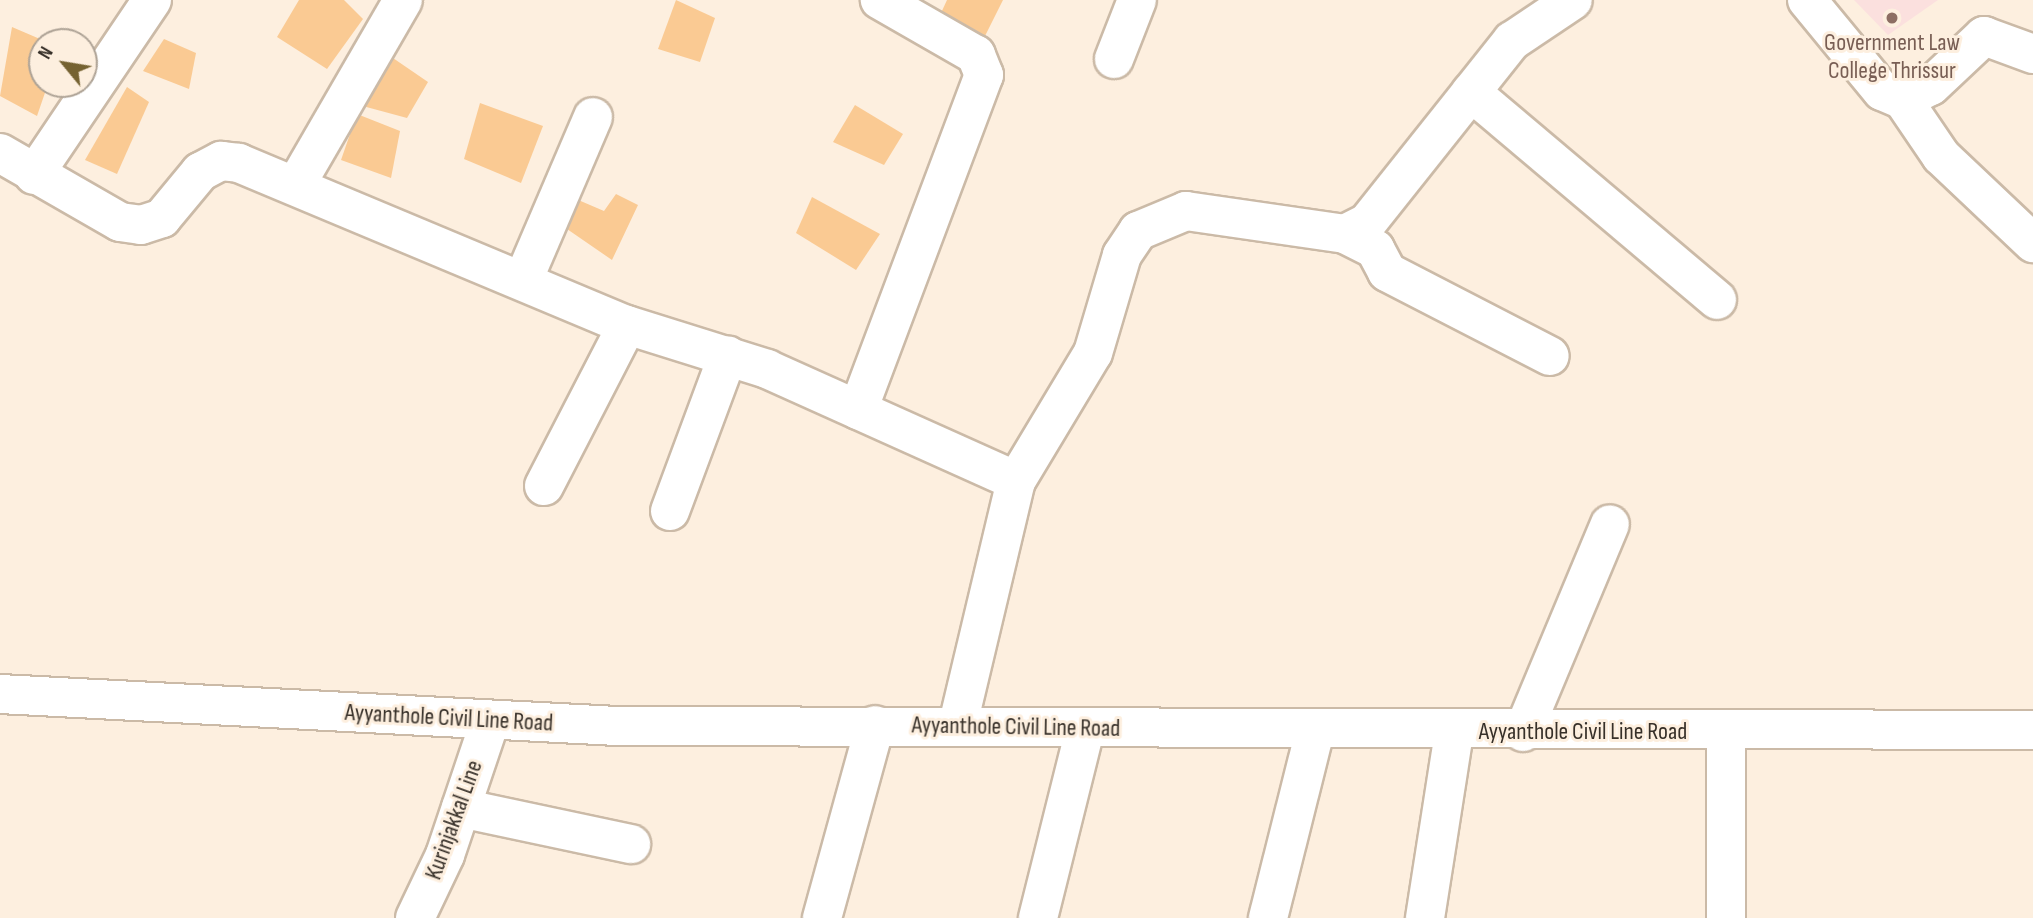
<!DOCTYPE html>
<html>
<head>
<meta charset="utf-8">
<style>
	body { margin:0 }
	#map { position:relative; width:2033px; height:918px; overflow:hidden; background:#fdefdf; font-family:"Sofia Sans Condensed",sans-serif }
	div>[style] { position:absolute }
	.education>* { inset:0; background:#fbe0de }
	.building>* { inset:0; background:#faca93 }
	.roads { filter:drop-shadow(2px 0 #cbbaa7) drop-shadow(-2px 0 #cbbaa7) drop-shadow(0 2px #cbbaa7) drop-shadow(0 -2px #cbbaa7) }
	.minor>* { height:38px; margin:-19px; padding:0 19px; transform-origin:19px; border-radius:19px; background:#fff }
	.major>* { height:38px; margin:-19px; padding:0 19px; transform-origin:19px; border-radius:19px; background:#fff }
	.dots>* { width:19px; height:19px; translate:-50% -50%; box-sizing:border-box; border:4px solid #fdefdf; border-radius:50% }
	span { translate:-50% -50%; white-space:nowrap; text-align:center; line-height:1.15; -webkit-text-stroke:6px #fdefdf; paint-order:stroke }
	.education-label { font-size:24px; color:#785e54 }
	.street-label { font-size:24px; color:#373029 }
	.north { position:absolute; left:28px; top:28px; width:70px; height:70px; box-sizing:border-box; background:#fdefdf; border:2px solid #aea396; border-radius:50%; rotate:300deg; font-size:19px; font-weight:700; line-height:28px; text-align:center; color:#373029 }
	.north::after { content:''; display:block; margin:auto; width:24px; height:32px; background:#756231; clip-path:polygon(50% 0,100% 100%,50% 72%,0 100%) }
</style>
</head>
<body>
<div id="map">
	<div class="education">
		<i style="clip-path:polygon(1854px 0,1938px 0,1888px 35px)"></i>
	</div>
	<div class="building">
		<i style="clip-path:polygon(299px 0,344px 0,363px 19px,327px 69px,277px 37px)"></i>
		<i style="clip-path:polygon(676px 0,715px 18px,700px 62px,658px 49px)"></i>
		<i style="clip-path:polygon(947px 0,1003px 0,980px 46px,935px 26px)"></i>
		<i style="clip-path:polygon(12px 27px,47px 42px,42px 84px,48px 84px,37px 116px,0 96px)"></i>
		<i style="clip-path:polygon(164px 39px,196px 53px,189px 89px,143px 71px)"></i>
		<i style="clip-path:polygon(390px 56px,428px 82px,407px 118px,359px 105px)"></i>
		<i style="clip-path:polygon(127px 87px,149px 102px,117px 174px,85px 160px)"></i>
		<i style="clip-path:polygon(480px 103px,543px 126px,521px 183px,464px 159px)"></i>
		<i style="clip-path:polygon(855px 105px,903px 134px,884px 165px,833px 142px)"></i>
		<i style="clip-path:polygon(357px 114px,400px 131px,391px 178px,341px 160px)"></i>
		<i style="clip-path:polygon(616px 194px,638px 205px,612px 260px,567px 229px,576px 199px,604px 211px)"></i>
		<i style="clip-path:polygon(812px 197px,880px 234px,856px 270px,796px 233px)"></i>
	</div>
	<div class="roads">
		<div class="minor">
			<i style="left:1807px;top:0;width:118px;rotate:50.5deg"></i>
			<i style="left:1882px;top:91px;width:23px;rotate:23deg"></i>
			<i style="left:1903px;top:100px;width:31px;rotate:-27deg"></i>
			<i style="left:1931px;top:86px;width:73px;rotate:-43.3deg"></i>
			<i style="left:1984px;top:36px;width:52px;rotate:20.2deg"></i>
			<i style="left:1114px;top:59px;width:63px;rotate:-68.7deg"></i>
			<i style="left:1471px;top:92px;width:322px;rotate:40.2deg"></i>
			<i style="left:1903px;top:100px;width:68px;rotate:55.8deg"></i>
			<i style="left:1941px;top:156px;width:127px;rotate:43.4deg"></i>
			<i style="left:0;top:153px;width:138px;rotate:29.9deg"></i>
			<i style="left:120px;top:222px;width:21px;rotate:8deg"></i>
			<i style="left:141px;top:225px;width:22px;rotate:-18deg"></i>
			<i style="left:162px;top:218px;width:60px;rotate:-50.4deg"></i>
			<i style="left:200px;top:172px;width:24px;rotate:-28deg"></i>
			<i style="left:221px;top:161px;width:18px;rotate:6deg"></i>
			<i style="left:239px;top:163px;width:420px;rotate:22.7deg"></i>
			<i style="left:627px;top:325px;width:147px;rotate:17.4deg"></i>
			<i style="left:767px;top:369px;width:273px;rotate:24.2deg"></i>
			<i style="left:34px;top:175px;width:211px;rotate:-56deg"></i>
			<i style="left:297px;top:183px;width:211px;rotate:-59.9deg"></i>
			<i style="left:1345px;top:234px;width:34px;rotate:27deg"></i>
			<i style="left:1375px;top:249px;width:26px;rotate:62deg"></i>
			<i style="left:1387px;top:272px;width:183px;rotate:27.3deg"></i>
			<i style="left:524px;top:278px;width:175px;rotate:-66.8deg"></i>
			<i style="left:858px;top:410px;width:358px;rotate:-69.4deg"></i>
			<i style="left:984px;top:75px;width:22px;rotate:-112deg"></i>
			<i style="left:976px;top:55px;width:111px;rotate:-150.2deg"></i>
			<i style="left:544px;top:486px;width:181px;rotate:-62.7deg"></i>
			<i style="left:670px;top:511px;width:166px;rotate:-69.6deg"></i>
			<i style="left:958px;top:724px;width:250px;rotate:-76.6deg"></i>
			<i style="left:1016px;top:481px;width:149px;rotate:-59deg"></i>
			<i style="left:1093px;top:353px;width:102px;rotate:-73.5deg"></i>
			<i style="left:1122px;top:255px;width:29px;rotate:-56deg"></i>
			<i style="left:1138px;top:231px;width:52px;rotate:-22.6deg"></i>
			<i style="left:1186px;top:211px;width:161px;rotate:8.2deg"></i>
			<i style="left:1345px;top:234px;width:25px;rotate:-27deg"></i>
			<i style="left:1367px;top:223px;width:233px;rotate:-51.5deg"></i>
			<i style="left:1512px;top:41px;width:73px;rotate:-33.9deg"></i>
			<i style="left:1726px;top:731px;width:187px;rotate:90deg"></i>
			<i style="left:1523px;top:732px;width:225px;rotate:-67.3deg"></i>
			<i style="left:461px;top:808px;width:174px;rotate:12deg"></i>
			<i style="left:415px;top:918px;width:70px;rotate:-64.5deg"></i>
			<i style="left:445px;top:855px;width:141px;rotate:-71.4deg"></i>
			<i style="left:822px;top:918px;width:200px;rotate:-74.6deg"></i>
			<i style="left:1038px;top:918px;width:194px;rotate:-76deg"></i>
			<i style="left:1268px;top:918px;width:193px;rotate:-75.9deg"></i>
			<i style="left:1425px;top:918px;width:188px;rotate:-81.1deg"></i>
		</div>
		<div class="major">
			<i style="left:0;top:694px;width:618px;rotate:2.97deg"></i>
			<i style="left:617px;top:726px;width:1416px;rotate:0.16deg"></i>
		</div>
	</div>
	<div class="dots">
		<i style="left:1892px;top:18px;background:#8d6e63"></i>
	</div>
	<div class="education-label">
		<span style="left:1892px;top:57px">Government Law<br>College Thrissur</span>
	</div>
	<div class="street-label">
		<span style="left:449px;top:718px;rotate:3deg">Ayyanthole Civil Line Road</span>
		<span style="left:1016px;top:727px;rotate:1deg">Ayyanthole Civil Line Road</span>
		<span style="left:1583px;top:732px">Ayyanthole Civil Line Road</span>
		<span style="left:454px;top:820px;rotate:-70deg">Kurinjakkal Line</span>
	</div>
	<div class="north">N</div>
</div>
</body>
</html>
